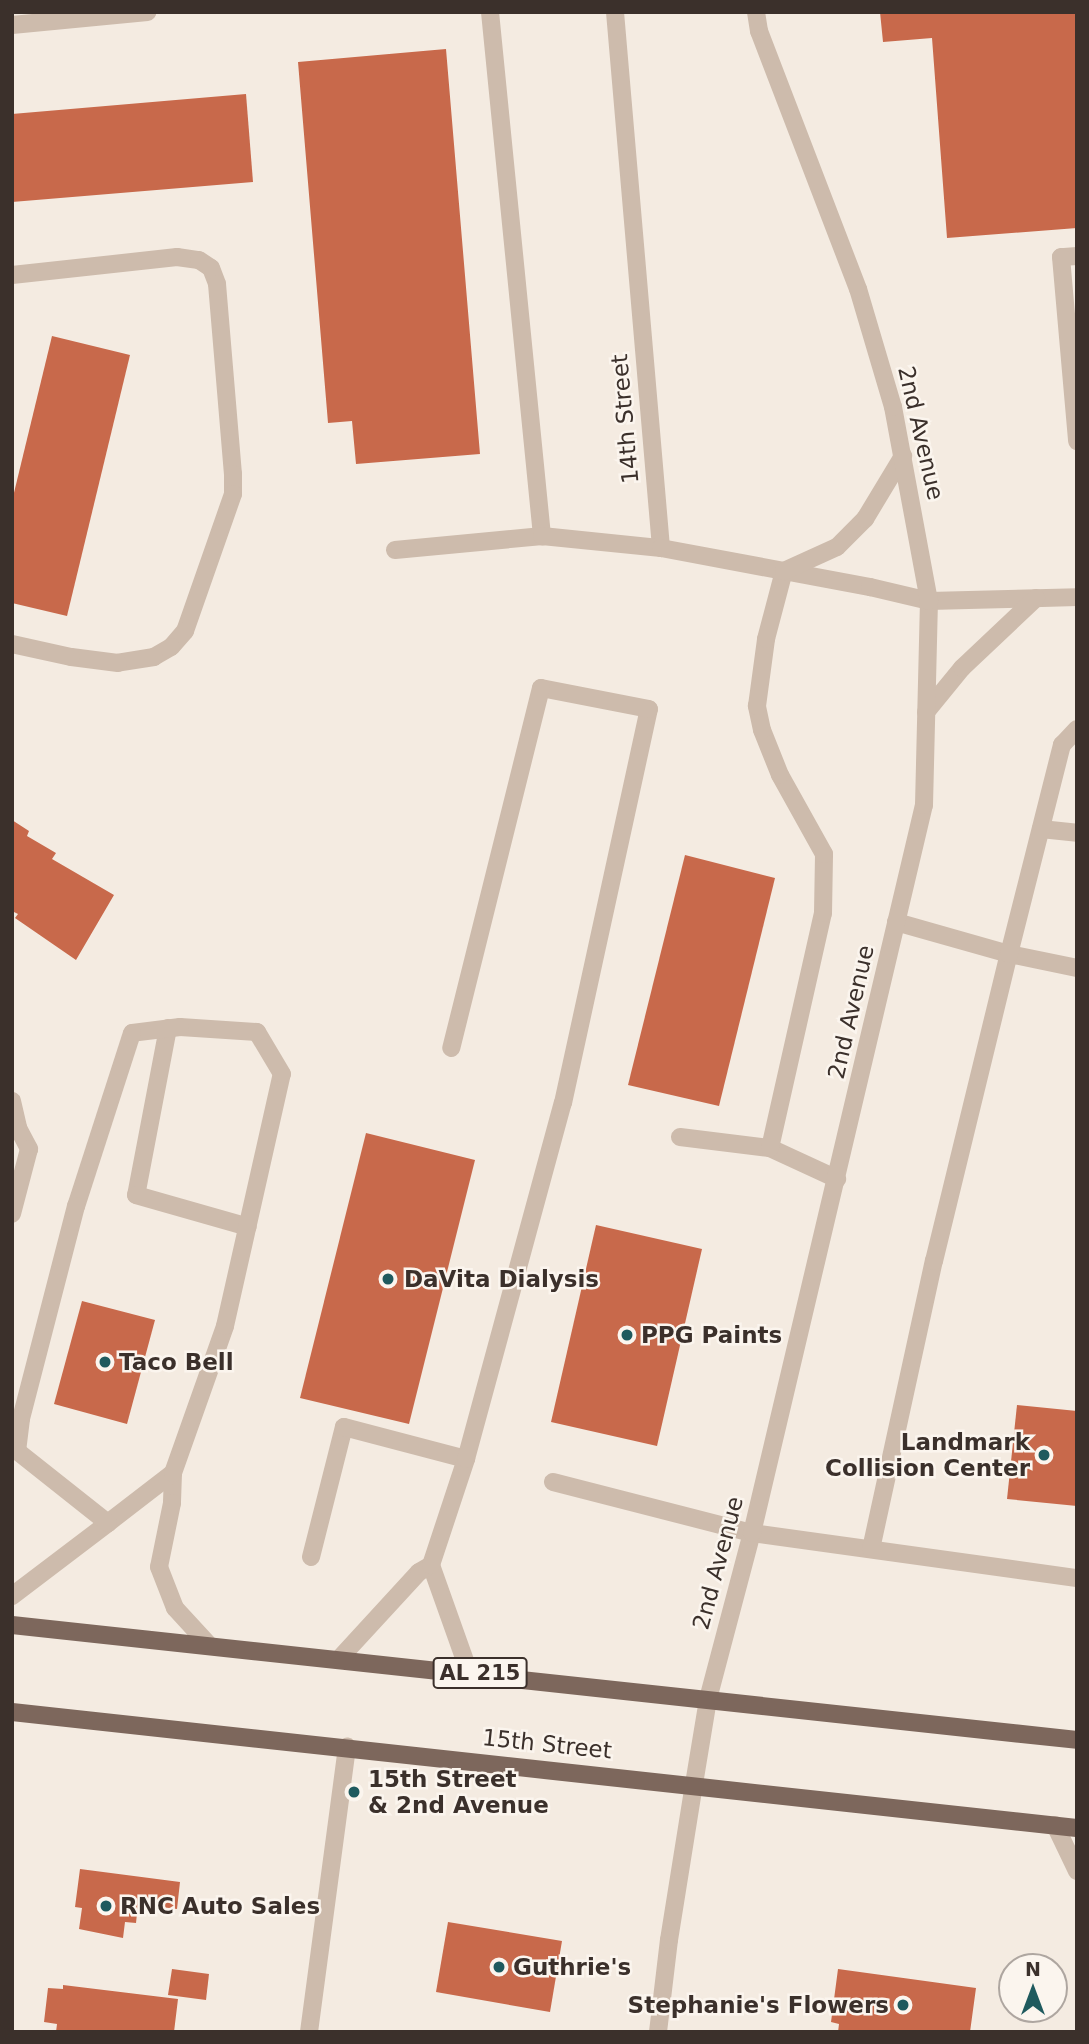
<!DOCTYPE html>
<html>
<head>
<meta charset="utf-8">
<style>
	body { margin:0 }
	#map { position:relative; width:1089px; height:2044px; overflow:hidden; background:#f4ebe1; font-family:"DejaVu Sans",sans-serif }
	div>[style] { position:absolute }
	.building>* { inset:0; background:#c8694b }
	.service>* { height:18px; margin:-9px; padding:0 9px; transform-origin:9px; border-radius:9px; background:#cdbbac }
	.minor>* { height:18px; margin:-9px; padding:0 9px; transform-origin:9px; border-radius:9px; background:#cdbbac }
	.tertiary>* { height:18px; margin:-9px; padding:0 9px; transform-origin:9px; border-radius:9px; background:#cdbbac }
	.primary>* { height:18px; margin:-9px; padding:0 9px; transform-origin:9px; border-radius:9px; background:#7d675c }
	.dots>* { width:19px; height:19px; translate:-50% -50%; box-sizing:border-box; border:4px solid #fbf5ee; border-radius:50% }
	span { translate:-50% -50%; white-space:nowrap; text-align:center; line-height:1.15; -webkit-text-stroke:5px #fbf5ee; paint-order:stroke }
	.shield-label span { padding:2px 5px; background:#fbf5ee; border:2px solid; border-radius:5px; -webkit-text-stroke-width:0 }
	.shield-label { font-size:21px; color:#3b302b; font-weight:700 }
	.street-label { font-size:23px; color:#3b302b }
	.poi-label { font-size:23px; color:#3b302b; font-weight:700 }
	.left { translate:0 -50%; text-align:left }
	.right { translate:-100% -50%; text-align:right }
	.frame { position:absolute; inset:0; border:14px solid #3b302b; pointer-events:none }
	.north { position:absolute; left:998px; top:1953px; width:70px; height:70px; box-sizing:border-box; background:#fbf5ee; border:2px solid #aea6a0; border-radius:50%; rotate:0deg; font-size:19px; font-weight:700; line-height:28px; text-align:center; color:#3b302b }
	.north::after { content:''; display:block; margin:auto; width:24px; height:32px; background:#1f5a5e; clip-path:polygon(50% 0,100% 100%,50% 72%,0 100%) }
</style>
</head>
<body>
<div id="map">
	<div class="building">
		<i style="clip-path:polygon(880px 12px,1077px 12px,1077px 228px,947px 238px,932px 38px,883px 42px)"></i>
		<i style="clip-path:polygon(446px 49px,480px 454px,356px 464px,352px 421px,328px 423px,298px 62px)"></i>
		<i style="clip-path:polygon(246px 94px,253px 182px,12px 202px,12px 114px)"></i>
		<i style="clip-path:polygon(52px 336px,130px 355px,67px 616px,12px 603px,12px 501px)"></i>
		<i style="clip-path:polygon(12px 820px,29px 831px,27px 836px,56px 853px,52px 859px,114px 895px,76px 960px,15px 918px,18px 914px,12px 911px)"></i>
		<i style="clip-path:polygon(685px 855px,775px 878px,719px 1106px,628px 1085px)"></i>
		<i style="clip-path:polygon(366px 1133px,475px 1160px,409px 1424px,300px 1398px)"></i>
		<i style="clip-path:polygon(596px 1225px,702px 1249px,657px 1446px,551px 1422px)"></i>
		<i style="clip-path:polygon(82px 1301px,155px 1320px,127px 1424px,54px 1404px)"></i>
		<i style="clip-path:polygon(1017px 1405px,1077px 1411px,1077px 1506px,1007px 1499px)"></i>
		<i style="clip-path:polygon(80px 1869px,180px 1882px,177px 1909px,138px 1904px,136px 1923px,125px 1922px,123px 1938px,79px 1929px,82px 1908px,75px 1907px)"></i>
		<i style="clip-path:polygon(448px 1922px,562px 1941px,550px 2012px,436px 1992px)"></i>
		<i style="clip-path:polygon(172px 1969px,209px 1974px,206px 2000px,168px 1995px)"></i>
		<i style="clip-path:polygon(838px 1969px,976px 1988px,970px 2032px,838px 2032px,839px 2024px,831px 2022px)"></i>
		<i style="clip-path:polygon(63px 1985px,178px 1999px,174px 2032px,56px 2032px,57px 2024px,44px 2022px,48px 1988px,63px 1989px)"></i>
	</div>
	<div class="service">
		<i style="left:1077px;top:256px;width:16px;rotate:176deg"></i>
		<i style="left:1061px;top:257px;width:185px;rotate:85deg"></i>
		<i style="left:12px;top:275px;width:166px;rotate:-6.2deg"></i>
		<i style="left:177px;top:257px;width:22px;rotate:8deg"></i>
		<i style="left:199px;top:260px;width:14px;rotate:34deg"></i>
		<i style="left:211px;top:268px;width:17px;rotate:69deg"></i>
		<i style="left:217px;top:284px;width:191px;rotate:85.2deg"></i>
		<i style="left:233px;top:474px;width:20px;rotate:90deg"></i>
		<i style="left:233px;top:494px;width:145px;rotate:109.3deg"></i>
		<i style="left:185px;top:631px;width:21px;rotate:131deg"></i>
		<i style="left:171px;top:647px;width:20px;rotate:150deg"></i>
		<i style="left:154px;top:657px;width:36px;rotate:171deg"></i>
		<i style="left:118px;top:663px;width:47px;rotate:-172.7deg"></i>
		<i style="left:71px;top:657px;width:60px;rotate:-167.6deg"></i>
		<i style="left:929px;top:601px;width:148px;rotate:-1.5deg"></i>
		<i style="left:1041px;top:829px;width:36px;rotate:6deg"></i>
		<i style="left:896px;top:922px;width:117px;rotate:15.8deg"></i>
		<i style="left:1009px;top:954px;width:69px;rotate:11.6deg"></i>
		<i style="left:168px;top:1028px;width:170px;rotate:100.8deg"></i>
		<i style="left:136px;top:1195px;width:116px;rotate:15.9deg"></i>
		<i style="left:12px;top:1101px;width:28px;rotate:77deg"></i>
		<i style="left:18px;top:1128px;width:24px;rotate:62deg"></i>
		<i style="left:29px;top:1149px;width:67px;rotate:104.7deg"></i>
		<i style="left:680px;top:1137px;width:91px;rotate:7deg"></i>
		<i style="left:770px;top:1148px;width:74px;rotate:24.8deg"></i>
		<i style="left:770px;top:1148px;width:241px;rotate:-77.3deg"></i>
		<i style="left:823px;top:913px;width:59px;rotate:-89deg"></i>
		<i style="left:824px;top:854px;width:90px;rotate:-119.1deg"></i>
		<i style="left:780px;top:775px;width:48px;rotate:-111.8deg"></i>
		<i style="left:762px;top:730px;width:25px;rotate:-102deg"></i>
		<i style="left:757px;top:706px;width:68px;rotate:-82.3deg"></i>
		<i style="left:766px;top:639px;width:70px;rotate:-75.2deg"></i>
		<i style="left:173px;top:1473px;width:30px;rotate:92deg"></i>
		<i style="left:172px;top:1503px;width:65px;rotate:101.5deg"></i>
		<i style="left:159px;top:1567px;width:44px;rotate:68.7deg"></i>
		<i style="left:175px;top:1608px;width:50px;rotate:47.4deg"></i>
		<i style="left:553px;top:1482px;width:205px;rotate:14.4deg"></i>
		<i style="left:752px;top:1533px;width:328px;rotate:7.9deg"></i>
		<i style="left:871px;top:1549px;width:295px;rotate:-77.7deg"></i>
		<i style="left:934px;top:1261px;width:316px;rotate:-76.3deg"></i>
		<i style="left:1009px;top:954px;width:216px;rotate:-75.8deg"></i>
		<i style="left:1062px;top:745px;width:22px;rotate:-47deg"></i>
		<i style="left:311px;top:1557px;width:134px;rotate:-75.8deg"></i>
		<i style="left:344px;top:1427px;width:126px;rotate:14.7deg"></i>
		<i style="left:431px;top:1565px;width:114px;rotate:70.4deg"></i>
		<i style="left:12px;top:1596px;width:121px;rotate:-37.2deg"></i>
		<i style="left:108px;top:1523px;width:82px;rotate:-37.6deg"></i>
		<i style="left:173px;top:1473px;width:156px;rotate:-70.5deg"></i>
		<i style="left:225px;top:1326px;width:258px;rotate:-77.3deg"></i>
		<i style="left:282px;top:1074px;width:49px;rotate:-120.8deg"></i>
		<i style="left:257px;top:1032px;width:77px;rotate:-176.3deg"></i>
		<i style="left:180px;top:1027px;width:48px;rotate:172.9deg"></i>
		<i style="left:132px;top:1033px;width:182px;rotate:107.9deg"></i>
		<i style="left:76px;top:1206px;width:220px;rotate:104.5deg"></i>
		<i style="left:21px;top:1419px;width:32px;rotate:97deg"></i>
		<i style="left:17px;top:1451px;width:116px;rotate:38.4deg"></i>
		<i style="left:339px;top:1659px;width:118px;rotate:-47.4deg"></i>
		<i style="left:419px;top:1572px;width:14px;rotate:-30deg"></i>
		<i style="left:431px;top:1565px;width:112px;rotate:-71.7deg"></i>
		<i style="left:466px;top:1459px;width:369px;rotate:-74.8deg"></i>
		<i style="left:563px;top:1103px;width:403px;rotate:-77.7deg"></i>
		<i style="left:649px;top:709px;width:110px;rotate:-169deg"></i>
		<i style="left:541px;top:688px;width:371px;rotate:104deg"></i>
		<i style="left:1055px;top:1825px;width:51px;rotate:64.4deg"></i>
		<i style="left:309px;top:2032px;width:288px;rotate:-82.4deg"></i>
	</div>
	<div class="minor">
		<i style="left:490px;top:12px;width:527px;rotate:84.33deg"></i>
		<i style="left:615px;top:12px;width:538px;rotate:85.09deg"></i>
		<i style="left:12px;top:25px;width:136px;rotate:-5.5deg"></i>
		<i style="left:395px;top:550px;width:148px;rotate:-5.4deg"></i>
		<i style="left:542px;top:536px;width:120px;rotate:5.8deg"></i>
		<i style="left:661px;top:548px;width:213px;rotate:10.6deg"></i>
		<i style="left:870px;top:587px;width:61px;rotate:13.3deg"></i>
		<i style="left:658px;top:2032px;width:93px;rotate:-83.2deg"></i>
		<i style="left:669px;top:1940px;width:158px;rotate:-80.9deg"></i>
	</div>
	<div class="tertiary">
		<i style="left:784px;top:571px;width:58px;rotate:-24.4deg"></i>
		<i style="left:837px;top:547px;width:40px;rotate:-45deg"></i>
		<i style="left:865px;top:519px;width:74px;rotate:-58.9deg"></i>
		<i style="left:926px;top:712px;width:57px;rotate:-50.7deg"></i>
		<i style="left:962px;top:668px;width:102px;rotate:-43.4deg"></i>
		<i style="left:694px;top:1784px;width:86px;rotate:-80.6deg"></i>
		<i style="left:708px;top:1699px;width:172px;rotate:-75.2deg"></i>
		<i style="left:752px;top:1533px;width:748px;rotate:-76.71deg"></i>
		<i style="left:924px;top:805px;width:204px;rotate:-88.6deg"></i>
		<i style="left:929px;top:601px;width:197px;rotate:-100.5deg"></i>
		<i style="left:893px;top:407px;width:123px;rotate:-106.5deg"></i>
		<i style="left:858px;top:289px;width:276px;rotate:-111deg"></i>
		<i style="left:759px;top:31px;width:19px;rotate:-99deg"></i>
	</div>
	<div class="primary">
		<i style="left:12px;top:1625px;width:1071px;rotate:6.16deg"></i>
		<i style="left:12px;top:1712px;width:1071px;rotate:6.22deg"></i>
	</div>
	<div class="dots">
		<i style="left:388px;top:1279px;background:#1f5a5e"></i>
		<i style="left:627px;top:1335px;background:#1f5a5e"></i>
		<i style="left:105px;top:1362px;background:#1f5a5e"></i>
		<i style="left:1044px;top:1455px;background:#1f5a5e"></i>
		<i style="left:354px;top:1792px;background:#1f5a5e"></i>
		<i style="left:106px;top:1906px;background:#1f5a5e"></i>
		<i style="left:499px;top:1967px;background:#1f5a5e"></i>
		<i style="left:903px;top:2005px;background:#1f5a5e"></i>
	</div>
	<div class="shield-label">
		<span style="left:480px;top:1673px">AL 215</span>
	</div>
	<div class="street-label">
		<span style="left:625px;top:419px;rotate:-95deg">14th Street</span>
		<span style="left:921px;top:433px;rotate:77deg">2nd Avenue</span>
		<span style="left:851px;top:1012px;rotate:-77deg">2nd Avenue</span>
		<span style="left:718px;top:1563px;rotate:-75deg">2nd Avenue</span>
		<span style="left:547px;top:1744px;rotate:6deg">15th Street</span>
	</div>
	<div class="poi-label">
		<span class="left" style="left:404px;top:1279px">DaVita Dialysis</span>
		<span class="left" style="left:641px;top:1335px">PPG Paints</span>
		<span class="left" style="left:119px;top:1362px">Taco Bell</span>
		<span class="right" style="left:1030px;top:1455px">Landmark<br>Collision Center</span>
		<span class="left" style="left:368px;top:1792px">15th Street<br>&amp; 2nd Avenue</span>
		<span class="left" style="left:120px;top:1906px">RNC Auto Sales</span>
		<span class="left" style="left:513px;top:1967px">Guthrie's</span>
		<span class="right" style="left:889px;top:2005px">Stephanie's Flowers</span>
	</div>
	<div class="frame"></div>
	<div class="north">N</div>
</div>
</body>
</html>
